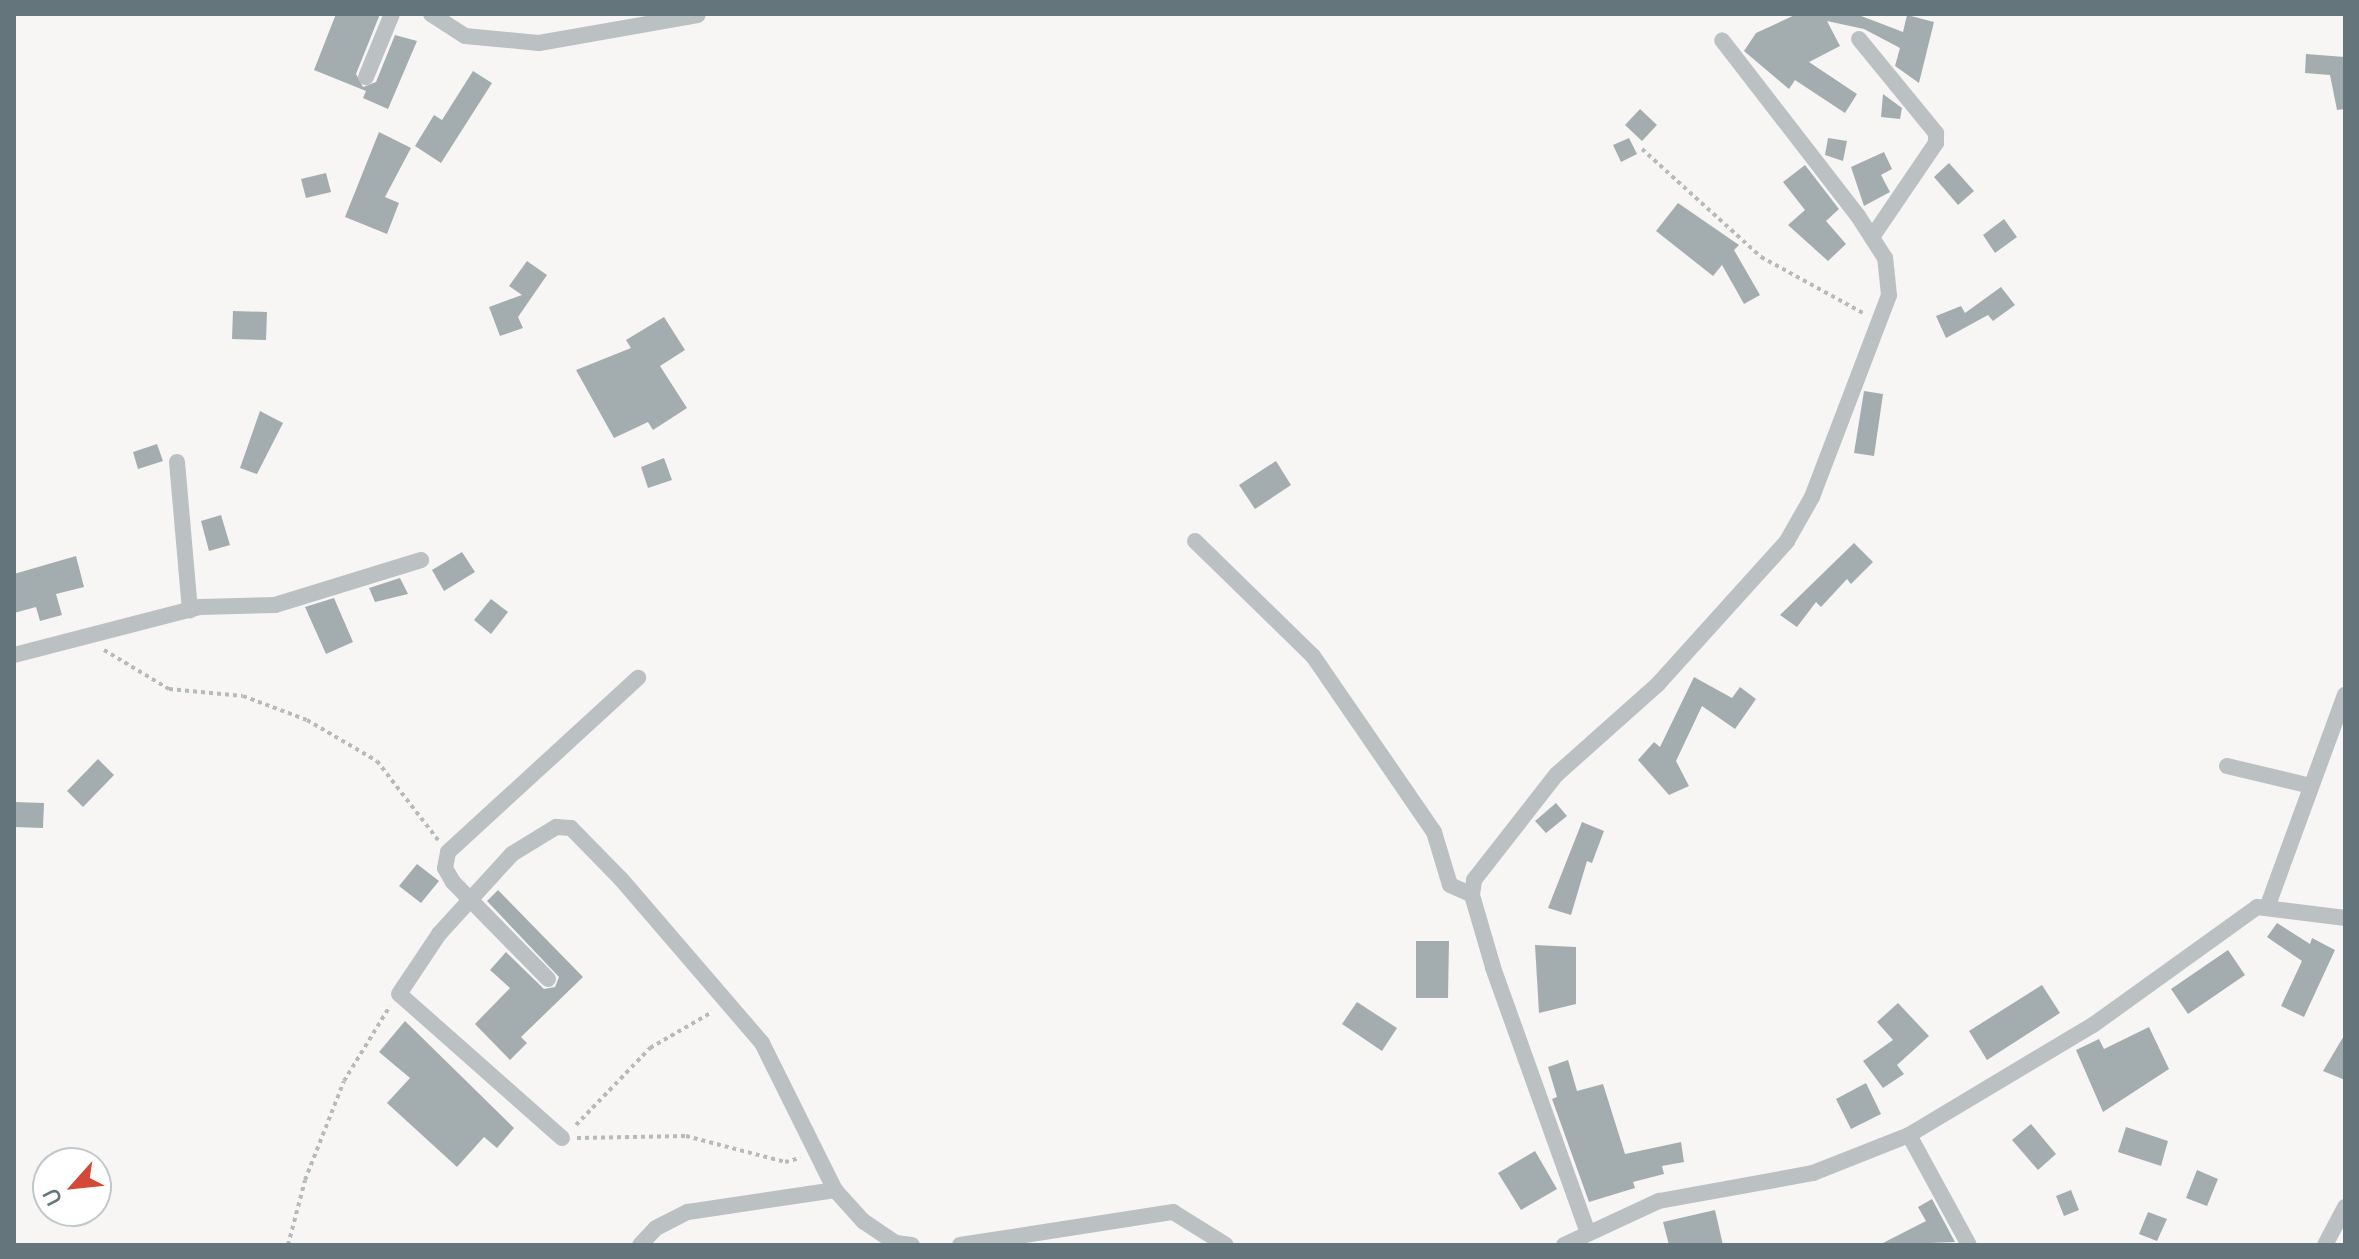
<!DOCTYPE html>
<html>
<head>
<meta charset="utf-8">
<style>
	body { margin:0 }
	#map { position:relative; width:2359px; height:1259px; overflow:hidden; background:#f7f6f4; font-family:Manrope,sans-serif }
	div>[style] { position:absolute }
	.building>* { inset:0; background:#a3adb0 }
	.path>* { height:4px; margin-top:-2px; transform-origin:0; background:repeating-linear-gradient(90deg,#b6babc 0 4px,transparent 0 8px) }
	.minor>* { height:16px; margin:-8px; padding:0 8px; transform-origin:8px; border-radius:8px; background:#bbc1c3 }
	span { translate:-50% -50%; white-space:nowrap; text-align:center; line-height:1.15; -webkit-text-stroke:8px #fff; paint-order:stroke }
	.frame { position:absolute; inset:0; border:16px solid #64757c; pointer-events:none }
	.north { position:absolute; left:32px; top:1147px; width:80px; height:80px; box-sizing:border-box; background:#fff; border:2px solid #c1c8cb; border-radius:50%; rotate:243deg; font-size:22px; font-weight:700; line-height:32px; text-align:center; color:#64757c }
	.north::after { content:''; display:block; margin:auto; width:28px; height:36px; background:#d34837; clip-path:polygon(50% 0,100% 100%,50% 72%,0 100%) }
</style>
</head>
<body>
<div id="map">
	<div class="building">
		<i style="clip-path:polygon(336px 14px,380px 14px,356px 74px,363px 87px,376px 82px,395px 35px,417px 41px,388px 109px,363px 98px,366px 91px,314px 70px)"></i>
		<i style="clip-path:polygon(1797px 14px,1856px 14px,1903px 32px,1907px 15px,1934px 22px,1919px 83px,1895px 66px,1900px 48px,1864px 29px,1827px 21px,1840px 46px,1809px 62px,1857px 94px,1845px 113px,1795px 80px,1789px 89px,1744px 51px,1756px 33px)"></i>
		<i style="clip-path:polygon(2306px 54px,2345px 57px,2345px 109px,2337px 110px,2330px 75px,2305px 73px)"></i>
		<i style="clip-path:polygon(473px 71px,492px 83px,441px 163px,415px 146px,434px 115px,442px 120px)"></i>
		<i style="clip-path:polygon(1883px 94px,1902px 108px,1900px 119px,1881px 117px)"></i>
		<i style="clip-path:polygon(1640px 109px,1657px 125px,1642px 141px,1625px 125px)"></i>
		<i style="clip-path:polygon(379px 132px,411px 148px,385px 197px,399px 203px,387px 234px,345px 217px)"></i>
		<i style="clip-path:polygon(1629px 138px,1637px 154px,1621px 162px,1613px 145px)"></i>
		<i style="clip-path:polygon(1828px 138px,1847px 141px,1843px 161px,1825px 155px)"></i>
		<i style="clip-path:polygon(1884px 152px,1892px 169px,1881px 175px,1890px 192px,1864px 206px,1851px 167px)"></i>
		<i style="clip-path:polygon(1949px 163px,1974px 191px,1958px 205px,1934px 177px)"></i>
		<i style="clip-path:polygon(1805px 165px,1839px 209px,1826px 221px,1846px 244px,1828px 261px,1788px 225px,1805px 210px,1783px 182px)"></i>
		<i style="clip-path:polygon(326px 173px,331px 192px,306px 198px,301px 179px)"></i>
		<i style="clip-path:polygon(1678px 203px,1739px 245px,1734px 250px,1760px 295px,1744px 304px,1722px 265px,1713px 276px,1656px 231px)"></i>
		<i style="clip-path:polygon(2004px 219px,2017px 237px,1995px 253px,1983px 235px)"></i>
		<i style="clip-path:polygon(527px 261px,547px 275px,518px 317px,523px 328px,500px 336px,489px 307px,522px 295px,509px 286px)"></i>
		<i style="clip-path:polygon(2001px 287px,2015px 305px,1993px 321px,1988px 315px,1946px 338px,1936px 316px,1961px 306px,1965px 313px)"></i>
		<i style="clip-path:polygon(233px 311px,267px 312px,266px 340px,232px 339px)"></i>
		<i style="clip-path:polygon(664px 317px,685px 350px,660px 366px,687px 408px,653px 430px,648px 422px,614px 438px,576px 370px,631px 348px,626px 340px)"></i>
		<i style="clip-path:polygon(1864px 391px,1883px 394px,1874px 456px,1854px 453px)"></i>
		<i style="clip-path:polygon(260px 411px,283px 423px,257px 474px,240px 468px)"></i>
		<i style="clip-path:polygon(157px 444px,163px 461px,138px 469px,133px 452px)"></i>
		<i style="clip-path:polygon(664px 458px,672px 480px,648px 488px,641px 467px)"></i>
		<i style="clip-path:polygon(1276px 461px,1291px 485px,1255px 509px,1239px 485px)"></i>
		<i style="clip-path:polygon(221px 515px,230px 545px,209px 551px,201px 521px)"></i>
		<i style="clip-path:polygon(1854px 543px,1873px 562px,1851px 584px,1847px 579px,1821px 607px,1816px 602px,1797px 627px,1780px 615px)"></i>
		<i style="clip-path:polygon(462px 552px,475px 572px,444px 591px,432px 570px)"></i>
		<i style="clip-path:polygon(76px 556px,84px 587px,56px 594px,62px 615px,40px 621px,36px 607px,14px 613px,14px 574px)"></i>
		<i style="clip-path:polygon(400px 578px,408px 594px,375px 602px,369px 588px)"></i>
		<i style="clip-path:polygon(334px 598px,353px 642px,326px 654px,305px 607px)"></i>
		<i style="clip-path:polygon(491px 599px,508px 612px,491px 634px,474px 620px)"></i>
		<i style="clip-path:polygon(1694px 677px,1732px 698px,1740px 687px,1756px 699px,1735px 729px,1702px 706px,1676px 761px,1689px 786px,1669px 795px,1638px 760px,1654px 742px,1660px 747px)"></i>
		<i style="clip-path:polygon(98px 759px,114px 775px,83px 807px,67px 791px)"></i>
		<i style="clip-path:polygon(14px 802px,44px 803px,43px 828px,14px 827px)"></i>
		<i style="clip-path:polygon(1556px 803px,1567px 816px,1546px 833px,1535px 821px)"></i>
		<i style="clip-path:polygon(1582px 822px,1604px 831px,1592px 863px,1587px 861px,1571px 915px,1548px 908px)"></i>
		<i style="clip-path:polygon(417px 864px,439px 881px,421px 903px,399px 886px)"></i>
		<i style="clip-path:polygon(498px 890px,583px 977px,521px 1037px,527px 1043px,510px 1060px,475px 1024px,510px 988px,490px 970px,506px 952px,544px 989px,555px 987px,559px 977px,487px 901px)"></i>
		<i style="clip-path:polygon(2277px 923px,2310px 944px,2312px 938px,2335px 950px,2304px 1017px,2281px 1006px,2302px 961px,2267px 937px)"></i>
		<i style="clip-path:polygon(1416px 941px,1449px 941px,1448px 998px,1416px 998px)"></i>
		<i style="clip-path:polygon(1535px 945px,1576px 947px,1576px 1004px,1539px 1013px)"></i>
		<i style="clip-path:polygon(2228px 950px,2245px 975px,2188px 1014px,2171px 989px)"></i>
		<i style="clip-path:polygon(2042px 985px,2060px 1013px,1987px 1060px,1969px 1031px)"></i>
		<i style="clip-path:polygon(1357px 1002px,1397px 1028px,1382px 1051px,1342px 1024px)"></i>
		<i style="clip-path:polygon(1898px 1003px,1929px 1036px,1897px 1065px,1904px 1074px,1883px 1088px,1863px 1061px,1893px 1040px,1877px 1022px)"></i>
		<i style="clip-path:polygon(405px 1021px,514px 1128px,497px 1148px,484px 1137px,457px 1167px,387px 1103px,410px 1078px,379px 1052px)"></i>
		<i style="clip-path:polygon(2149px 1027px,2169px 1069px,2103px 1112px,2076px 1050px,2099px 1039px,2104px 1049px)"></i>
		<i style="clip-path:polygon(2345px 1034px,2345px 1080px,2323px 1071px)"></i>
		<i style="clip-path:polygon(1568px 1060px,1577px 1091px,1603px 1084px,1625px 1154px,1681px 1142px,1684px 1162px,1662px 1166px,1664px 1174px,1633px 1182px,1635px 1188px,1589px 1202px,1552px 1099px,1557px 1097px,1548px 1067px)"></i>
		<i style="clip-path:polygon(1866px 1083px,1881px 1114px,1851px 1129px,1836px 1099px)"></i>
		<i style="clip-path:polygon(2031px 1124px,2056px 1154px,2038px 1170px,2012px 1140px)"></i>
		<i style="clip-path:polygon(2126px 1127px,2168px 1141px,2161px 1166px,2118px 1152px)"></i>
		<i style="clip-path:polygon(1535px 1151px,1557px 1189px,1521px 1210px,1498px 1173px)"></i>
		<i style="clip-path:polygon(2197px 1170px,2218px 1179px,2207px 1206px,2186px 1198px)"></i>
		<i style="clip-path:polygon(2071px 1190px,2079px 1210px,2064px 1216px,2056px 1196px)"></i>
		<i style="clip-path:polygon(1932px 1199px,1955px 1242px,1879px 1245px,1926px 1221px,1918px 1207px)"></i>
		<i style="clip-path:polygon(1715px 1210px,1723px 1245px,1669px 1245px,1663px 1222px)"></i>
		<i style="clip-path:polygon(2148px 1212px,2167px 1219px,2157px 1241px,2139px 1234px)"></i>
	</div>
	<div class="path">
		<i style="left:1642px;top:149px;width:161px;rotate:42.2deg"></i>
		<i style="left:1761px;top:257px;width:119px;rotate:28.7deg"></i>
		<i style="left:104px;top:650px;width:76px;rotate:31deg"></i>
		<i style="left:169px;top:689px;width:74px;rotate:5.4deg"></i>
		<i style="left:243px;top:696px;width:68px;rotate:20.6deg"></i>
		<i style="left:307px;top:720px;width:81px;rotate:30.4deg"></i>
		<i style="left:377px;top:761px;width:100px;rotate:52.3deg"></i>
		<i style="left:576px;top:1125px;width:107px;rotate:-46.1deg"></i>
		<i style="left:650px;top:1048px;width:72px;rotate:-30.1deg"></i>
		<i style="left:577px;top:1138px;width:109px;rotate:-1.1deg"></i>
		<i style="left:686px;top:1136px;width:102px;rotate:14.7deg"></i>
		<i style="left:785px;top:1162px;width:16px;rotate:-15deg"></i>
		<i style="left:288px;top:1245px;width:67px;rotate:-75.3deg"></i>
		<i style="left:305px;top:1180px;width:106px;rotate:-68.5deg"></i>
		<i style="left:344px;top:1081px;width:88px;rotate:-58.5deg"></i>
	</div>
	<div class="minor">
		<i style="left:431px;top:14px;width:40px;rotate:32.9deg"></i>
		<i style="left:465px;top:36px;width:74px;rotate:5.4deg"></i>
		<i style="left:539px;top:43px;width:161px;rotate:-10deg"></i>
		<i style="left:1859px;top:39px;width:122px;rotate:50.7deg"></i>
		<i style="left:1936px;top:133px;width:10px;rotate:90deg"></i>
		<i style="left:1936px;top:143px;width:114px;rotate:124.2deg"></i>
		<i style="left:366px;top:77px;width:68px;rotate:-67.6deg"></i>
		<i style="left:177px;top:462px;width:149px;rotate:85deg"></i>
		<i style="left:1195px;top:541px;width:165px;rotate:44.3deg"></i>
		<i style="left:1313px;top:656px;width:214px;rotate:55.5deg"></i>
		<i style="left:1434px;top:832px;width:55px;rotate:73.2deg"></i>
		<i style="left:1450px;top:885px;width:24px;rotate:24deg"></i>
		<i style="left:14px;top:655px;width:192px;rotate:-14.5deg"></i>
		<i style="left:200px;top:607px;width:75px;rotate:-1.5deg"></i>
		<i style="left:275px;top:605px;width:153px;rotate:-17.1deg"></i>
		<i style="left:2227px;top:766px;width:86px;rotate:13.4deg"></i>
		<i style="left:2268px;top:905px;width:224px;rotate:-69.9deg"></i>
		<i style="left:548px;top:979px;width:136px;rotate:-134.4deg"></i>
		<i style="left:453px;top:882px;width:16px;rotate:-120deg"></i>
		<i style="left:445px;top:868px;width:16px;rotate:-79deg"></i>
		<i style="left:448px;top:852px;width:258px;rotate:-42.5deg"></i>
		<i style="left:1909px;top:1135px;width:125px;rotate:61.4deg"></i>
		<i style="left:562px;top:1138px;width:217px;rotate:-138.5deg"></i>
		<i style="left:399px;top:994px;width:72px;rotate:-56.3deg"></i>
		<i style="left:439px;top:934px;width:108px;rotate:-47.6deg"></i>
		<i style="left:512px;top:854px;width:52px;rotate:-31.5deg"></i>
		<i style="left:556px;top:827px;width:15px;rotate:4deg"></i>
		<i style="left:571px;top:828px;width:71px;rotate:45.6deg"></i>
		<i style="left:621px;top:879px;width:216px;rotate:49.3deg"></i>
		<i style="left:762px;top:1043px;width:164px;rotate:63.6deg"></i>
		<i style="left:835px;top:1190px;width:42px;rotate:47.9deg"></i>
		<i style="left:863px;top:1221px;width:40px;rotate:34deg"></i>
		<i style="left:896px;top:1243px;width:16px;rotate:7deg"></i>
		<i style="left:1588px;top:1233px;width:282px;rotate:-109.7deg"></i>
		<i style="left:1493px;top:967px;width:75px;rotate:-106.3deg"></i>
		<i style="left:1472px;top:895px;width:15px;rotate:-82deg"></i>
		<i style="left:1474px;top:880px;width:133px;rotate:-52deg"></i>
		<i style="left:1556px;top:775px;width:137px;rotate:-41.7deg"></i>
		<i style="left:1658px;top:684px;width:193px;rotate:-47.9deg"></i>
		<i style="left:1787px;top:541px;width:51px;rotate:-60.4deg"></i>
		<i style="left:1812px;top:497px;width:216px;rotate:-69.1deg"></i>
		<i style="left:1889px;top:295px;width:37px;rotate:-96deg"></i>
		<i style="left:1885px;top:258px;width:50px;rotate:-122.7deg"></i>
		<i style="left:1858px;top:216px;width:222px;rotate:-127.7deg"></i>
		<i style="left:640px;top:1245px;width:23px;rotate:-47deg"></i>
		<i style="left:656px;top:1228px;width:36px;rotate:-27deg"></i>
		<i style="left:688px;top:1212px;width:149px;rotate:-8.5deg"></i>
		<i style="left:960px;top:1245px;width:216px;rotate:-8.8deg"></i>
		<i style="left:1173px;top:1212px;width:62px;rotate:31.9deg"></i>
		<i style="left:1564px;top:1245px;width:105px;rotate:-24.9deg"></i>
		<i style="left:1659px;top:1201px;width:157px;rotate:-10.3deg"></i>
		<i style="left:1813px;top:1173px;width:103px;rotate:-21.6deg"></i>
		<i style="left:1909px;top:1135px;width:214px;rotate:-30.9deg"></i>
		<i style="left:2093px;top:1025px;width:202px;rotate:-35.7deg"></i>
		<i style="left:2257px;top:907px;width:89px;rotate:7.1deg"></i>
		<i style="left:2325px;top:1245px;width:43px;rotate:-62.2deg"></i>
	</div>
	<div class="frame"></div>
	<div class="north">U</div>
</div>
</body>
</html>
